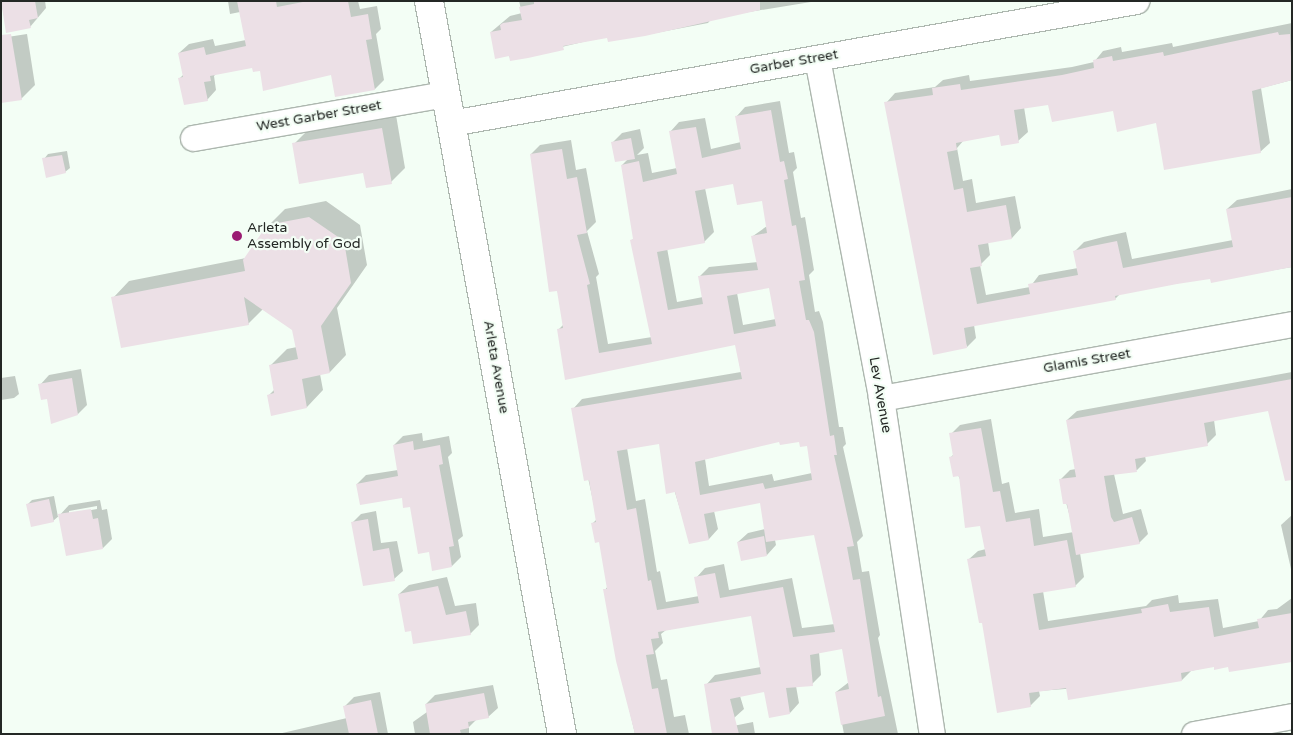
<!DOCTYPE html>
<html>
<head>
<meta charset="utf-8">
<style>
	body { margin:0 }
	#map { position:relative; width:1293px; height:735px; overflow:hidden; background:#f3fef5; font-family:"Varela Round",sans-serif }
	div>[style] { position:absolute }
	.shadow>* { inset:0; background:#0003 }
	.building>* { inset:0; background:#ece0e6 }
	.roads { filter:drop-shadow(1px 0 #adb7af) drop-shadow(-1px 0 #adb7af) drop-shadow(0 1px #adb7af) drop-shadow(0 -1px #adb7af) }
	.minor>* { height:25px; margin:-12.5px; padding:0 12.5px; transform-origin:12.5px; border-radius:12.5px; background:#fff }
	.major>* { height:28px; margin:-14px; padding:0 14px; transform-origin:14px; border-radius:14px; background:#fff }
	.dots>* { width:14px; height:14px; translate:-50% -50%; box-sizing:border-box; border:2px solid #f3fef5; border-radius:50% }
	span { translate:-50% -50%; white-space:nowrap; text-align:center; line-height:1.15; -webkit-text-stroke:4.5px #f3fef5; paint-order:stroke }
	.street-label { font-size:14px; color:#242825 }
	.poi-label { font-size:14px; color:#242825 }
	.left { translate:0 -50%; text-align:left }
	.frame { position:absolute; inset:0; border:2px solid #242825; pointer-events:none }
</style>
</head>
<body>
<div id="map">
	<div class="shadow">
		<i style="clip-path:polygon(1px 1px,45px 1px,46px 8px,30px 27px,7px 31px)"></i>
		<i style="clip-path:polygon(228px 1px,358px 1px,360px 9px,377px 6px,381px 29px,376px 34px,384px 80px,375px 89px,332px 74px,253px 67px,217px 73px,214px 76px,216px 90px,207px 100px,180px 78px,184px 74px,179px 53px,189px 44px,213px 39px,215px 46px,246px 40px,240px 12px,230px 14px)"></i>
		<i style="clip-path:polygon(519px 1px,817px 1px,712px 18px,708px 23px,645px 35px,608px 36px,511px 59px,491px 32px,510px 16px,522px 13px)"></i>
		<i style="clip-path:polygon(1292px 23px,1292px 80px,1261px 88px,1270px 143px,1260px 152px,1114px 110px,1049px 103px,1024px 107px,1028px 132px,1018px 141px,1000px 134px,964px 140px,957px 148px,963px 181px,972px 179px,976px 203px,1015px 196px,1021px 228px,1012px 238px,988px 242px,990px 255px,980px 265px,986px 295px,1030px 287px,1039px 275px,1078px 268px,1074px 252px,1084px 242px,1103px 237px,1126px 232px,1132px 259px,1233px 240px,1227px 209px,1237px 200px,1292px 189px,1292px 267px,1212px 281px,1211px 277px,1120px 294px,1115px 299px,974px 325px,976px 338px,967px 347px,886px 103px,895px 93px,935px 87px,943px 80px,969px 75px,970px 81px,1072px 67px,1094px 62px,1103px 51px,1121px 47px,1122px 52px,1172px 43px,1173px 47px)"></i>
		<i style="clip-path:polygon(27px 34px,35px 85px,21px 99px,1px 38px)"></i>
		<i style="clip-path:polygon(evenodd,780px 101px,789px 153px,794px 152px,797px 168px,793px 172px,801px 218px,805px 217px,814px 270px,809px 275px,815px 312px,819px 311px,823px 322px,839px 427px,843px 427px,846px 444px,843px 447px,863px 536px,857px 542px,862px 572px,869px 571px,880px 635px,878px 638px,898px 734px,844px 734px,836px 692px,849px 682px,843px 648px,819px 652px,821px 675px,812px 684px,796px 686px,799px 703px,790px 713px,765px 691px,740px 696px,744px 709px,734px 718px,706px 685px,715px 675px,761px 667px,752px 614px,666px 630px,661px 634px,663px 643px,655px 651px,661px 680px,667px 679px,674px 717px,685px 715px,689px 734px,635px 734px,618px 661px,605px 590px,608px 586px,600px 540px,593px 523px,597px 519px,573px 409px,582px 399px,741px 372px,736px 344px,566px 379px,558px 330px,564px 324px,531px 154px,540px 145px,571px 140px,576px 170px,586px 168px,596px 222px,587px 231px,599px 274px,596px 277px,608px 344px,652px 337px,632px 240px,634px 238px,622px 165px,629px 158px,613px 142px,622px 133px,640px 129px,644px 148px,637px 155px,648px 153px,652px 173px,677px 168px,670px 132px,679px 122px,705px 118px,711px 149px,741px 142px,736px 117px,745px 107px,780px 101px,734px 182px,763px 199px,767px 226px,753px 236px,758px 262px,709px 267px,700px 276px,703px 297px,677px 302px,667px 248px,704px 242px,714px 232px,705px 188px,734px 182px,780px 101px,770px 287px,776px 319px,743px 325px,737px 293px,770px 287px,780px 101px,781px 440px,800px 440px,808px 445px,812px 473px,774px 481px,772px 474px,709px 486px,705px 459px,781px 440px,780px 101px,660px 443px,690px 542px,709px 539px,718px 529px,714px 511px,761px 502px,765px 529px,748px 533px,738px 542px,767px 555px,776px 545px,775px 540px,815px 534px,835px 624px,802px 628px,792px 578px,729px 590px,724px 564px,705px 568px,696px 578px,699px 596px,666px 602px,660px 571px,657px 572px,645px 499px,636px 501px,627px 448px,660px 443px)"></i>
		<i style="clip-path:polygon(396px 115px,405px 168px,391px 182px,294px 144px,308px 130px)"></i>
		<i style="clip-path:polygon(67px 151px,70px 168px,65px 172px,44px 159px,48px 154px)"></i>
		<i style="clip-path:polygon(326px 201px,360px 225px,367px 265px,337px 308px,346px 355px,330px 372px,320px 374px,323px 390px,307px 407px,269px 395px,275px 389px,270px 366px,287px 349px,297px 347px,293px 329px,263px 309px,248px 324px,113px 298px,129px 281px,246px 258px,268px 226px,285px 209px)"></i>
		<i style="clip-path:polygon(81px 369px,87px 405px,78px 414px,48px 398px,40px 385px,49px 375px)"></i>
		<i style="clip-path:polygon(1292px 372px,1292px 461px,1269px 409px,1214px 420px,1216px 435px,1207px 444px,1145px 456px,1146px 461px,1137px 470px,1114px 474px,1123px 514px,1141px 509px,1148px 534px,1139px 543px,1080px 553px,1084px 577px,1075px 586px,1043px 591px,1048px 621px,1146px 606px,1152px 600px,1178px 595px,1179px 603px,1218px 599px,1223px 628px,1259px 621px,1268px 610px,1277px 609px,1292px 598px,1292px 659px,1215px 665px,1191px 671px,1182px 680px,1039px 691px,1040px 696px,1030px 706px,983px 622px,968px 560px,978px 551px,986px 549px,981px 524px,950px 458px,954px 454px,951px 434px,960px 425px,991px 419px,1002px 484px,1009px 482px,1015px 513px,1039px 509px,1043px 537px,1074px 532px,1060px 480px,1070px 470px,1076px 469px,1067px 420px,1077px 411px)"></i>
		<i style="clip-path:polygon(15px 376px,19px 394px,14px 398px,1px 400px,1px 378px)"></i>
		<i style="clip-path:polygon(422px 433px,423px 441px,449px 436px,452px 453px,448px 457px,463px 536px,458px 540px,461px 557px,452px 566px,430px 550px,412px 506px,403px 496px,357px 484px,366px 475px,398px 470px,394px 445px,403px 436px)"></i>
		<i style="clip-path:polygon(evenodd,54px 496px,58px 517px,69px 505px,100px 500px,102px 510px,107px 509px,112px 539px,103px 548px,60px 515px,53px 521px,27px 505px,32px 500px,54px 496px,97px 506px,97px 509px,69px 514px,69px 511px,97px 506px)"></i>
		<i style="clip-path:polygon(376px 511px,381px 543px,397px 541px,403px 571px,394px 579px,364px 585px,353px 522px,361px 514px)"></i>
		<i style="clip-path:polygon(1292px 515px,1292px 568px,1291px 569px,1281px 525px)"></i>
		<i style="clip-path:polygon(447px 577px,455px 606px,476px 603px,479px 625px,470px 634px,412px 630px,399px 594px,409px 585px)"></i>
		<i style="clip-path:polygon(493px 685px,498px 708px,488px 717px,477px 719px,469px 727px,469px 734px,415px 734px,413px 722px,427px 712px,426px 704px,435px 695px)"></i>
		<i style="clip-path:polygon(380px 692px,388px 734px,278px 734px,347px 718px,345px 706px,354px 697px)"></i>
		<i style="clip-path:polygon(753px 722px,755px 734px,726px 734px,733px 726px)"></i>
	</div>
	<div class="building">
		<i style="clip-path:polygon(1px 1px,35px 1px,38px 18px,29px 20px,31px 28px,6px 33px)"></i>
		<i style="clip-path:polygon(237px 1px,276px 1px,277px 7px,308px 1px,348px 1px,351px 17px,368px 14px,372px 39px,366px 40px,375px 90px,335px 97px,331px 75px,263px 91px,260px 71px,253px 72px,252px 68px,210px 76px,211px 81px,204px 82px,208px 101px,184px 105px,178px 78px,183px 77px,178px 53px,204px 47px,206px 55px,246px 46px)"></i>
		<i style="clip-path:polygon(534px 1px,760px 1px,760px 10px,645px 36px,608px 42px,607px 38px,563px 46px,564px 50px,528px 58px,510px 61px,509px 56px,495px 59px,490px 32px,501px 30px,500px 25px,503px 23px,522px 20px,519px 7px,534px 4px)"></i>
		<i style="clip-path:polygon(1278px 32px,1279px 35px,1290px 34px,1292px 80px,1252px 91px,1261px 153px,1164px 170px,1156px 123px,1117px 132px,1113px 111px,1052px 122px,1048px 105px,1014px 110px,1019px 143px,1001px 146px,999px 135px,956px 143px,957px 150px,947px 152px,954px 190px,963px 188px,967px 212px,1006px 205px,1012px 239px,978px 245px,982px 266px,970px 268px,977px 304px,1030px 294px,1028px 284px,1078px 275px,1073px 251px,1092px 246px,1117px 241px,1123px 268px,1233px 247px,1226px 209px,1292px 197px,1292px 267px,1211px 283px,1210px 279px,1177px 284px,1115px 296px,1116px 300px,964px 328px,967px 348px,933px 355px,884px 102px,933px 95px,932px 88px,960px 84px,961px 90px,1062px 75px,1094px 68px,1093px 60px,1112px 56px,1113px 61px,1163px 52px,1164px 56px)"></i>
		<i style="clip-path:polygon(11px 34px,22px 100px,1px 103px,1px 35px)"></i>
		<i style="clip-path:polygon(evenodd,771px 110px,780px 162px,784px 161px,788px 179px,784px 180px,792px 226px,796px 225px,802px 260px,805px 280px,799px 281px,806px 320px,809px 320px,814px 332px,830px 436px,834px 435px,837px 455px,834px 455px,854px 546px,847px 547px,853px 580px,860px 579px,878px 697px,881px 696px,885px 716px,841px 725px,835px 692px,849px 689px,842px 649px,810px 655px,813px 686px,786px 688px,790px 714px,769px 718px,764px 692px,730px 699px,739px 734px,712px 734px,704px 684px,761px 674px,751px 616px,658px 632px,659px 638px,651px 639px,654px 654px,646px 655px,652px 689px,658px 688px,667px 734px,635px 734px,616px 661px,603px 589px,607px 589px,599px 542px,595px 543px,591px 523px,596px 522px,589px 480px,584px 481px,571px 408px,742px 379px,735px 345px,565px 380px,557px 329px,563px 328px,557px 291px,549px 292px,530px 154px,562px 149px,567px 179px,577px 177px,587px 233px,577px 235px,590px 284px,587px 285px,599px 353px,652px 344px,630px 240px,633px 239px,621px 165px,639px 161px,643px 182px,677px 174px,669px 131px,696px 127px,702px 158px,741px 149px,735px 116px,771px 110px,733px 184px,737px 205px,762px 201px,767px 233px,751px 236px,758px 270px,698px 276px,703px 304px,668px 310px,657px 252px,705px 243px,695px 191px,733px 184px,771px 110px,769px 288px,776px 326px,734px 334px,727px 296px,769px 288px,771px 110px,779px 442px,780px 445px,799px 442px,800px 447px,807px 446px,812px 480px,765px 489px,763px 483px,700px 495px,695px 462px,779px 442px,771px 110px,659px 444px,666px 494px,675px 492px,689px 544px,709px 540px,704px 514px,760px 503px,766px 542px,814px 535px,835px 632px,793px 637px,783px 587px,720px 598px,715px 573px,694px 577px,699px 603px,657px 610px,651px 580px,648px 581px,636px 508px,627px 510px,617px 451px,659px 444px)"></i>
		<i style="clip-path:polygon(382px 128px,392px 184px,366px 188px,363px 173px,299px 184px,292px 143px)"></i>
		<i style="clip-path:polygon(631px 138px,635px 159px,615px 162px,611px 142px)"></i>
		<i style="clip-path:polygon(62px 155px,66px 173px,46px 178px,42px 158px)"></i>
		<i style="clip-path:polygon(309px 217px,344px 241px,351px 283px,321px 326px,330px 373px,302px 379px,307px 408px,271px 416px,267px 395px,274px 393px,269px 365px,298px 359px,292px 330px,244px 297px,249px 325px,121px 348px,111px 297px,245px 271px,243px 260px,267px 225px)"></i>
		<i style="clip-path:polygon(72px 378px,78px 415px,51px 424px,47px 399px,41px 400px,38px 384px)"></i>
		<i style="clip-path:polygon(1292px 379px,1292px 480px,1285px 481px,1268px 411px,1204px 423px,1208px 446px,1135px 459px,1137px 472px,1104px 476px,1111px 517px,1114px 522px,1132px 517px,1140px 544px,1076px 555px,1067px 504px,1063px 504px,1059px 479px,1076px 477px,1066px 420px)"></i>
		<i style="clip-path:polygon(981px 428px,993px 492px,1000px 491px,1006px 522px,1030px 518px,1034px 546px,1067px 540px,1076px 587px,1033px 594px,1039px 630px,1142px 613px,1141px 609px,1168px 604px,1170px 612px,1209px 607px,1214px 637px,1259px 628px,1257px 619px,1292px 613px,1292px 662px,1229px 672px,1228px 667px,1214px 670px,1214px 667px,1181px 673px,1182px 681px,1068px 700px,1066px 688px,1029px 693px,1031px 707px,997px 713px,982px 623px,979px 623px,967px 559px,986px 556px,980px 526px,965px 528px,959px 476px,953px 477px,949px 457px,953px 456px,949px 433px)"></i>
		<i style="clip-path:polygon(413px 441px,414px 450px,440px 445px,443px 464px,439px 465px,454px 546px,449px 547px,452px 567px,432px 571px,429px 552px,418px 554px,410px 507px,403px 508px,402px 498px,360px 505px,356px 484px,398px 476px,393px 445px)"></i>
		<i style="clip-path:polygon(49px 499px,54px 522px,31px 527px,26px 504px)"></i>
		<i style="clip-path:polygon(91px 509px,93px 519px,98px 518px,103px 549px,66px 556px,58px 514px)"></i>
		<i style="clip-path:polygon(368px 519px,373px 551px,389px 548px,395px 581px,363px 586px,351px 522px)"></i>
		<i style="clip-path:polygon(764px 536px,767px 556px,741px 561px,737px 542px)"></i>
		<i style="clip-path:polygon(438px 586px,446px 615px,466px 611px,471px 635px,413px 644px,411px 631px,405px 632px,398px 594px)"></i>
		<i style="clip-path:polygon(484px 693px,489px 718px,468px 722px,469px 728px,460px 730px,461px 734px,430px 734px,425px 704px)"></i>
		<i style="clip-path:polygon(371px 700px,378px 734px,349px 734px,343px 706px)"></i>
	</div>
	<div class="roads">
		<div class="minor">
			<i style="left:817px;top:58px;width:346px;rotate:79.3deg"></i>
			<i style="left:881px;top:398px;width:340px;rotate:81.4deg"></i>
			<i style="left:451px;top:123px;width:696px;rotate:-10.1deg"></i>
			<i style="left:193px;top:138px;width:257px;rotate:-9.9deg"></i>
			<i style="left:881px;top:398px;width:418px;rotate:-10.2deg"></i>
			<i style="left:1194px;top:734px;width:100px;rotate:-10.4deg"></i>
		</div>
		<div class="major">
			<i style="left:429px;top:1px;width:745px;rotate:79.72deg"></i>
		</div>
	</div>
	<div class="dots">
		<i style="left:237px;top:236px;background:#9a1c73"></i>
	</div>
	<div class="street-label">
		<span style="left:794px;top:62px;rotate:-10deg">Garber Street</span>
		<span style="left:319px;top:116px;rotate:-10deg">West Garber Street</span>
		<span style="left:1087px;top:361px;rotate:-10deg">Glamis Street</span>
		<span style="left:496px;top:367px;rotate:80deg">Arleta Avenue</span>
		<span style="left:880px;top:395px;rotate:80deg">Lev Avenue</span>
	</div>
	<div class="poi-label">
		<span class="left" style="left:247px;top:236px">Arleta<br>Assembly of God</span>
	</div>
	<div class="frame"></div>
</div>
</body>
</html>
